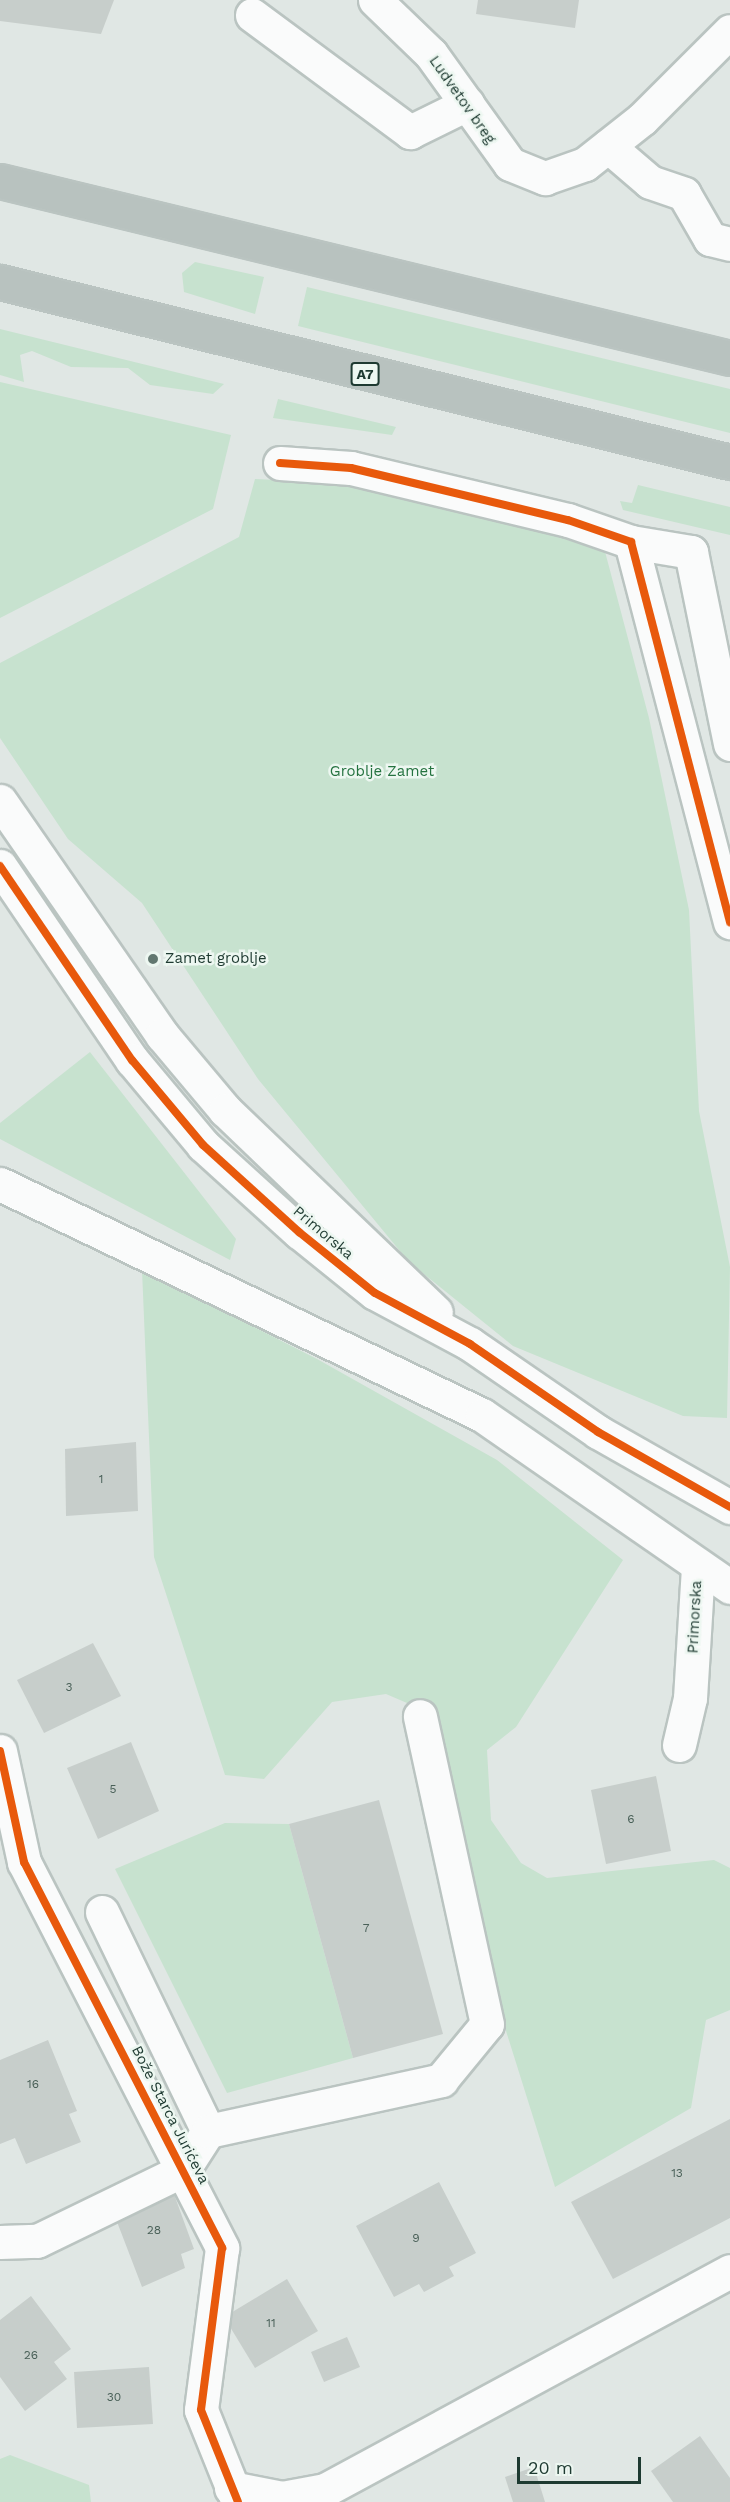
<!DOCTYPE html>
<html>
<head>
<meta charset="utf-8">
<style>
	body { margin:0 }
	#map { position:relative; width:730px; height:2502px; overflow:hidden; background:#e0e7e4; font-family:"Work Sans",sans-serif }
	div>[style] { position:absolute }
	.green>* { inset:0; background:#c7e2cf }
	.building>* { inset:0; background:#c7cecb }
	.roads { filter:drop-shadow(2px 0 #bac4c1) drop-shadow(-2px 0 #bac4c1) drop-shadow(0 2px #bac4c1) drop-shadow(0 -2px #bac4c1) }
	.minor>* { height:33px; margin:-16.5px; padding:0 16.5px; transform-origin:16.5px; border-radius:16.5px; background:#fafbfb }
	.highway>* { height:33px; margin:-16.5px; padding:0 16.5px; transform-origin:16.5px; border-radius:16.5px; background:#b8c2bf }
	.cycleway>* { height:8px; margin:-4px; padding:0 4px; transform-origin:4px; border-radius:4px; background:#e8590c }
	.dots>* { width:16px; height:16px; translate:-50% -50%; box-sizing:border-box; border:3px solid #edf7f1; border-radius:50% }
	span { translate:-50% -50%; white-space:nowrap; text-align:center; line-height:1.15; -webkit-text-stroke:5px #edf7f1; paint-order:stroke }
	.number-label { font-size:12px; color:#496058 }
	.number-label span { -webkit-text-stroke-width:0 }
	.shield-label span { padding:2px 4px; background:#edf7f1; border:2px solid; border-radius:4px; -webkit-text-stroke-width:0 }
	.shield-label { font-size:14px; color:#1e3a31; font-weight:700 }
	.street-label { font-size:15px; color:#1e3a31 }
	.park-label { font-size:15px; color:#257340 }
	.poi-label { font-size:15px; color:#1e3a31 }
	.left { translate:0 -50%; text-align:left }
	.scale { position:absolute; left:517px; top:2457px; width:124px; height:27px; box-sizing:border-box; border:3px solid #1e3a31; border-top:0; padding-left:8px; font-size:18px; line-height:21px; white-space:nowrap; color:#1e3a31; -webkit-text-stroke:4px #edf7f1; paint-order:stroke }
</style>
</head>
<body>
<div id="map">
	<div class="green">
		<i style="clip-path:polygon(195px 262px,264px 277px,255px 314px,184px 292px,182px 273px)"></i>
		<i style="clip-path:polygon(307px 287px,730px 389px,730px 433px,298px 326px)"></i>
		<i style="clip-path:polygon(0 329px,224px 384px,213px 394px,150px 385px,128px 368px,71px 367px,32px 351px,20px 355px,24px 382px,0 375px)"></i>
		<i style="clip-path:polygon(0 382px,231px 435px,213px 509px,0 618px)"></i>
		<i style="clip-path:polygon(278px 399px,396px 427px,392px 435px,273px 418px)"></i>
		<i style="clip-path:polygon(255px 479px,342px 483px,603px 544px,649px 718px,689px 910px,699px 1111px,730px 1267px,727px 1418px,683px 1416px,513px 1346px,409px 1262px,258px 1079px,142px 903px,68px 839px,0 738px,0 663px,239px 537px)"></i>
		<i style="clip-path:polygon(638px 485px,730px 507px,730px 535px,623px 510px,620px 501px,632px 503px)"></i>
		<i style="clip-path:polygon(90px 1052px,236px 1239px,230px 1260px,0 1139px,0 1123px)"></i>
		<i style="clip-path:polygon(142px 1270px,317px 1359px,497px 1460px,623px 1560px,516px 1727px,487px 1750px,491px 1820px,521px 1863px,547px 1878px,714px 1860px,730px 1868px,730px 2010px,706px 2020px,691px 2108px,555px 2187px,501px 2015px,421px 1709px,386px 1694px,332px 1702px,264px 1779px,225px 1775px,154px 1557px)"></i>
		<i style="clip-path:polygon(225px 1823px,289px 1824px,353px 2058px,227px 2093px,115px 1869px)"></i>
		<i style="clip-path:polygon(10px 2455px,89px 2485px,91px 2502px,0 2502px,0 2459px)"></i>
	</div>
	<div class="building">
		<i style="clip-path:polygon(0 0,114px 0,101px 34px,0 21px)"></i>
		<i style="clip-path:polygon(478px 0,579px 0,575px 28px,476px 14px)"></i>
		<i style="clip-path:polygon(136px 1442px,138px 1511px,66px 1516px,65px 1449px)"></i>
		<i style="clip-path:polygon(93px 1643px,121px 1696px,44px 1733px,17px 1680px)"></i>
		<i style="clip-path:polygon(131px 1742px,159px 1811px,98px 1839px,67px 1768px)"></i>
		<i style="clip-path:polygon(656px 1776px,671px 1851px,606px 1864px,591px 1790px)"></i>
		<i style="clip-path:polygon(379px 1800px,443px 2034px,353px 2058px,289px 1824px)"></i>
		<i style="clip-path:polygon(48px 2040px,77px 2111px,69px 2114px,81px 2142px,26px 2164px,15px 2138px,0 2144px,0 2060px)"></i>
		<i style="clip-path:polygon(730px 2119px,730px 2218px,613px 2279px,571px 2202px)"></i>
		<i style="clip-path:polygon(439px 2182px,476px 2253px,449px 2267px,454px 2276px,424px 2292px,419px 2284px,394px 2297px,356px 2226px)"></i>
		<i style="clip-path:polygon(171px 2186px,194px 2249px,181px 2254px,185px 2268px,142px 2287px,114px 2214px)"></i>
		<i style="clip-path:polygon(287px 2279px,318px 2331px,255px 2368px,224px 2317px)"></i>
		<i style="clip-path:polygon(31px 2296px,71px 2349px,54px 2362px,67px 2379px,25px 2411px,0 2377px,0 2320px)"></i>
		<i style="clip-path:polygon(347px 2337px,360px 2367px,324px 2382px,311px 2352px)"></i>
		<i style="clip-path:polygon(149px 2367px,153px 2424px,77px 2428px,74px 2372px)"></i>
		<i style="clip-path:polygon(700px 2436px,730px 2478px,730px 2502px,673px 2502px,651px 2471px)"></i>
		<i style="clip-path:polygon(534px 2467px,545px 2502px,513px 2502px,505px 2477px)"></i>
	</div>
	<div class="roads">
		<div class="minor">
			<i style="left:375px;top:0;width:78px;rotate:44deg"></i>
			<i style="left:431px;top:54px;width:135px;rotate:54.3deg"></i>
			<i style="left:510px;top:164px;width:38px;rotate:22deg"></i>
			<i style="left:545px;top:178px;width:42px;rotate:-19.3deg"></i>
			<i style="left:585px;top:164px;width:73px;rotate:-38.3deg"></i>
			<i style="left:642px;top:119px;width:124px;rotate:-45deg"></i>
			<i style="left:252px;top:15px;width:197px;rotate:36.5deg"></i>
			<i style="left:410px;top:132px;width:64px;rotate:-26.2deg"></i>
			<i style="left:608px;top:146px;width:55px;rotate:40.6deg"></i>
			<i style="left:650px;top:182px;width:36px;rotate:19deg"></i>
			<i style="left:684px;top:194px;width:52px;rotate:60deg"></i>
			<i style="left:710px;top:239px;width:21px;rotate:14deg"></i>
			<i style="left:280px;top:463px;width:71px;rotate:4deg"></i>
			<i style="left:351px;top:468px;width:223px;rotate:13.5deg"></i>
			<i style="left:568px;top:520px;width:67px;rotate:19.2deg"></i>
			<i style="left:631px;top:542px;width:393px;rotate:75.4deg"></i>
			<i style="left:631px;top:542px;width:61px;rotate:9.5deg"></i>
			<i style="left:691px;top:552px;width:196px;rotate:78.5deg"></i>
			<i style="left:0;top:801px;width:285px;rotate:55.3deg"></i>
			<i style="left:162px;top:1035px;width:98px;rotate:50deg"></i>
			<i style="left:225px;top:1110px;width:292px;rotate:43.8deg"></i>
			<i style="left:0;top:866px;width:235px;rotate:55.8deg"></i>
			<i style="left:132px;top:1060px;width:111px;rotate:50.1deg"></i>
			<i style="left:203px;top:1145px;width:130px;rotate:42.2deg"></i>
			<i style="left:299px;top:1232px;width:97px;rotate:38.8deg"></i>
			<i style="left:375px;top:1293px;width:108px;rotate:28.2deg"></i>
			<i style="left:470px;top:1344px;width:155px;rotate:34.5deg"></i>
			<i style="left:598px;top:1432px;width:152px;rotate:29.6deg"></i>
			<i style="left:0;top:1184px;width:534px;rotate:25.61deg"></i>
			<i style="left:482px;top:1415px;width:302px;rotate:34.7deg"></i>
			<i style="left:679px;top:1745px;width:48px;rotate:-76.8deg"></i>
			<i style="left:690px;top:1698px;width:131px;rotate:-86.5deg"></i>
			<i style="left:0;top:1751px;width:114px;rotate:77.8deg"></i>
			<i style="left:24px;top:1862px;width:434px;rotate:62.8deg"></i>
			<i style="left:222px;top:2248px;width:163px;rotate:97.4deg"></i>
			<i style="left:201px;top:2410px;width:99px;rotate:68.1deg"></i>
			<i style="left:102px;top:1912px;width:243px;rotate:64.2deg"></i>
			<i style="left:0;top:2242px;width:37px;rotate:-2deg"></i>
			<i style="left:37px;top:2241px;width:162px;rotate:-25.9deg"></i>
			<i style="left:183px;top:2170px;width:46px;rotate:-57.3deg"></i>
			<i style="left:208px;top:2131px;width:239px;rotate:-12.3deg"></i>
			<i style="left:441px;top:2080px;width:72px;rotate:-50.6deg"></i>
			<i style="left:487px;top:2024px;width:315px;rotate:-102.3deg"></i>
			<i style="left:231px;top:2488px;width:52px;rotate:11.1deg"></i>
			<i style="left:282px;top:2498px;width:44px;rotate:-10.5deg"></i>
			<i style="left:325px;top:2490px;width:460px;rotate:-28.4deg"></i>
		</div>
		<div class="highway">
			<i style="left:0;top:181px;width:751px;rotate:13.63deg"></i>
			<i style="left:0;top:282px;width:752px;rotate:13.85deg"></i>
		</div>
	</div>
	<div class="cycleway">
		<i style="left:280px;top:463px;width:71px;rotate:4deg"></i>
		<i style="left:351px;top:468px;width:223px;rotate:13.5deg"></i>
		<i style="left:568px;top:520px;width:67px;rotate:19.2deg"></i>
		<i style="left:631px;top:542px;width:393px;rotate:75.4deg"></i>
		<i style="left:0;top:866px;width:235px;rotate:55.8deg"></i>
		<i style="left:132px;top:1060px;width:111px;rotate:50.1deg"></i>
		<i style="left:203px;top:1145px;width:130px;rotate:42.2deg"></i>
		<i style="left:299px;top:1232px;width:97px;rotate:38.8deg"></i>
		<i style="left:375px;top:1293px;width:108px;rotate:28.2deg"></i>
		<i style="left:470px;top:1344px;width:155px;rotate:34.5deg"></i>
		<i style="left:598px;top:1432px;width:152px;rotate:29.6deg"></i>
		<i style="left:0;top:1751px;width:114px;rotate:77.8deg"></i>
		<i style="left:24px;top:1862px;width:434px;rotate:62.8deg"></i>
		<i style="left:222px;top:2248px;width:163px;rotate:97.4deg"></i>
		<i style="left:201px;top:2410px;width:99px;rotate:68.1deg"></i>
	</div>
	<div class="dots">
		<i style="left:153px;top:959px;background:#627770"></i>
	</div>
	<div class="number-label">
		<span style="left:101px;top:1480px">1</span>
		<span style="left:69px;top:1688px">3</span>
		<span style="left:113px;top:1790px">5</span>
		<span style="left:631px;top:1820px">6</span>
		<span style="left:366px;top:1929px">7</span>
		<span style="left:33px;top:2085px">16</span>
		<span style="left:677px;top:2174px">13</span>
		<span style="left:154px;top:2231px">28</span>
		<span style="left:416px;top:2239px">9</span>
		<span style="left:271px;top:2324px">11</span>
		<span style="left:31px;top:2356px">26</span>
		<span style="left:114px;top:2398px">30</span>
	</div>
	<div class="shield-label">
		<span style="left:365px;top:374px">A7</span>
	</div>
	<div class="street-label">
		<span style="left:462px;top:100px;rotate:55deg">Ludvetov breg</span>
		<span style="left:323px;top:1233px;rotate:40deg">Primorska</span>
		<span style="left:695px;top:1617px;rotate:-87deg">Primorska</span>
		<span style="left:170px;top:2115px;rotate:63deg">Bože Starca Jurićeva</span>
	</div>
	<div class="park-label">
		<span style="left:382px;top:772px">Groblje Zamet</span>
	</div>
	<div class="poi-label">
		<span class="left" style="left:165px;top:959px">Zamet groblje</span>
	</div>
	<div class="scale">20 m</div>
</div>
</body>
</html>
